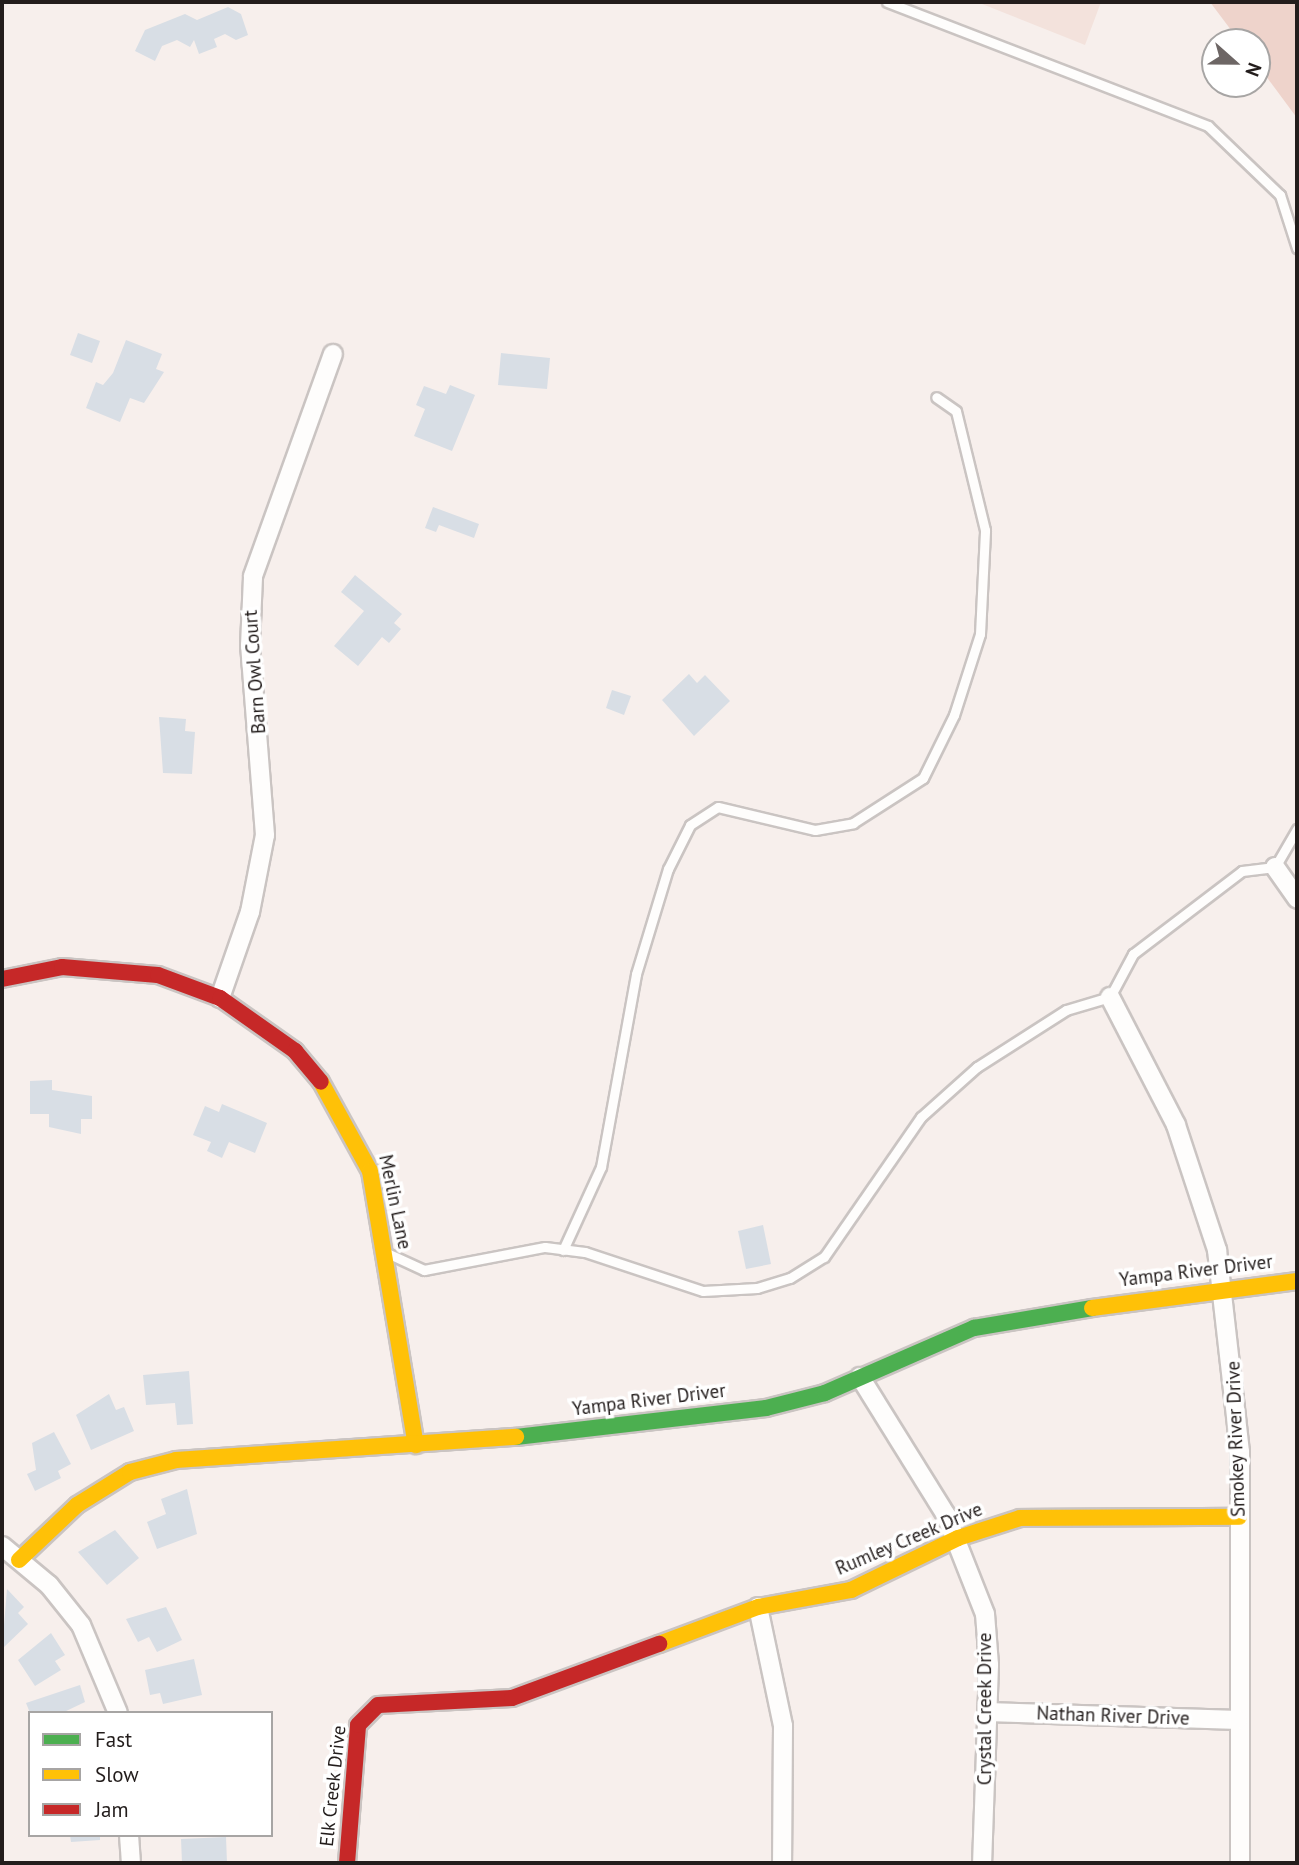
<!DOCTYPE html>
<html>
<head>
<meta charset="utf-8">
<style>
	body { margin:0 }
	#map { position:relative; width:1299px; height:1865px; overflow:hidden; background:#f7efec; font-family:"PT Sans",sans-serif }
	div>[style] { position:absolute }
	.built>* { inset:0; background:#f3e2dc }
	.green>* { inset:0; background:#eed3cb }
	.building>* { inset:0; background:#d8dee5 }
	.roads { filter:drop-shadow(2px 0 #cac4c2) drop-shadow(-2px 0 #cac4c2) drop-shadow(0 2px #cac4c2) drop-shadow(0 -2px #cac4c2) }
	.lane>* { height:9px; margin:-4.5px; padding:0 4.5px; transform-origin:4.5px; border-radius:4.5px; background:#fefdfc }
	.street>* { height:18px; margin:-9px; padding:0 9px; transform-origin:9px; border-radius:9px; background:#fefdfc }
	.fast>* { height:16px; margin:-8px; padding:0 8px; transform-origin:8px; border-radius:8px; background:#4caf50 }
	.slow>* { height:16px; margin:-8px; padding:0 8px; transform-origin:8px; border-radius:8px; background:#ffc107 }
	.jam>* { height:16px; margin:-8px; padding:0 8px; transform-origin:8px; border-radius:8px; background:#c62828 }
	span { translate:-50% -50%; white-space:nowrap; text-align:center; line-height:1.15; -webkit-text-stroke:7px #fff; paint-order:stroke }
	.street-label { font-size:19px; color:#231d1c }
	.frame { position:absolute; inset:0; border:4px solid #231d1c; pointer-events:none }
	.legend { position:absolute; left:28px; top:1711px; width:245px; height:126px; box-sizing:border-box; background:#fff; border:2px solid #a7a5a4; margin:0; padding:9px 12px; list-style:none; font-size:21px; color:#231d1c }
	.legend li { display:flex; align-items:center; gap:14px; height:35px }
	.legend b { width:35px; border:2px solid #a7a5a4 }
	.north { position:absolute; left:1201px; top:28px; width:70px; height:70px; box-sizing:border-box; background:#fff; border:2px solid #a7a5a4; border-radius:50%; rotate:111deg; font-size:19px; font-weight:700; line-height:28px; text-align:center; color:#231d1c }
	.north::after { content:''; display:block; margin:auto; width:24px; height:32px; background:#6d6665; clip-path:polygon(50% 0,100% 100%,50% 72%,0 100%) }
</style>
</head>
<body>
<div id="map">
	<div class="built">
		<i style="clip-path:polygon(977px 2px,1101px 2px,1085px 45px)"></i>
	</div>
	<div class="green">
		<i style="clip-path:polygon(1210px 2px,1297px 2px,1297px 118px,1257px 64px,1257px 42px,1240px 42px)"></i>
	</div>
	<div class="building">
		<i style="clip-path:polygon(228px 7px,241px 14px,248px 35px,236px 40px,225px 34px,214px 39px,217px 47px,199px 54px,194px 40px,190px 47px,177px 40px,162px 46px,155px 61px,135px 51px,145px 30px,185px 14px,197px 20px)"></i>
		<i style="clip-path:polygon(78px 333px,100px 341px,92px 363px,70px 355px)"></i>
		<i style="clip-path:polygon(126px 340px,162px 354px,156px 369px,164px 372px,144px 403px,130px 398px,120px 422px,86px 408px,96px 382px,103px 385px,113px 373px)"></i>
		<i style="clip-path:polygon(501px 353px,550px 358px,547px 389px,498px 385px)"></i>
		<i style="clip-path:polygon(450px 385px,475px 395px,452px 451px,414px 436px,425px 409px,416px 405px,424px 386px,446px 394px)"></i>
		<i style="clip-path:polygon(433px 507px,479px 524px,474px 538px,439px 525px,436px 532px,425px 528px)"></i>
		<i style="clip-path:polygon(355px 575px,402px 614px,394px 623px,401px 629px,389px 643px,382px 637px,358px 666px,334px 646px,364px 611px,341px 592px)"></i>
		<i style="clip-path:polygon(689px 674px,697px 683px,705px 675px,730px 701px,694px 736px,662px 700px)"></i>
		<i style="clip-path:polygon(612px 690px,631px 696px,624px 715px,606px 708px)"></i>
		<i style="clip-path:polygon(159px 717px,186px 719px,185px 731px,195px 732px,192px 774px,163px 773px)"></i>
		<i style="clip-path:polygon(52px 1080px,52px 1090px,92px 1096px,92px 1119px,81px 1119px,81px 1134px,49px 1127px,49px 1114px,30px 1114px,30px 1081px)"></i>
		<i style="clip-path:polygon(222px 1104px,267px 1123px,255px 1153px,229px 1142px,222px 1158px,207px 1151px,211px 1142px,193px 1135px,205px 1106px,219px 1112px)"></i>
		<i style="clip-path:polygon(763px 1225px,771px 1264px,746px 1269px,738px 1231px)"></i>
		<i style="clip-path:polygon(189px 1371px,193px 1424px,177px 1425px,175px 1403px,146px 1405px,143px 1375px)"></i>
		<i style="clip-path:polygon(109px 1394px,116px 1410px,124px 1407px,134px 1431px,91px 1450px,76px 1415px)"></i>
		<i style="clip-path:polygon(54px 1432px,71px 1464px,58px 1471px,61px 1478px,35px 1491px,27px 1474px,36px 1470px,32px 1443px)"></i>
		<i style="clip-path:polygon(187px 1489px,197px 1534px,157px 1549px,147px 1522px,166px 1514px,161px 1499px)"></i>
		<i style="clip-path:polygon(115px 1530px,139px 1558px,107px 1585px,78px 1552px)"></i>
		<i style="clip-path:polygon(7px 1589px,24px 1607px,18px 1613px,28px 1624px,2px 1649px)"></i>
		<i style="clip-path:polygon(166px 1607px,182px 1640px,157px 1652px,149px 1637px,138px 1642px,126px 1619px)"></i>
		<i style="clip-path:polygon(51px 1633px,65px 1655px,55px 1661px,61px 1670px,35px 1686px,18px 1660px)"></i>
		<i style="clip-path:polygon(194px 1659px,202px 1695px,163px 1704px,160px 1693px,150px 1695px,145px 1670px)"></i>
		<i style="clip-path:polygon(80px 1685px,85px 1702px,62px 1713px,30px 1713px,26px 1703px)"></i>
		<i style="clip-path:polygon(70px 1835px,100px 1835px,100px 1840px,71px 1842px)"></i>
		<i style="clip-path:polygon(226px 1837px,227px 1863px,182px 1863px,181px 1839px)"></i>
	</div>
	<div class="roads">
		<div class="lane">
			<i style="left:887px;top:2px;width:344px;rotate:21.1deg"></i>
			<i style="left:1208px;top:126px;width:100px;rotate:43.8deg"></i>
			<i style="left:1280px;top:195px;width:56px;rotate:72.2deg"></i>
			<i style="left:563px;top:1250px;width:91px;rotate:-65.4deg"></i>
			<i style="left:601px;top:1167px;width:196px;rotate:-79.7deg"></i>
			<i style="left:636px;top:974px;width:110px;rotate:-73.1deg"></i>
			<i style="left:668px;top:869px;width:49px;rotate:-63.4deg"></i>
			<i style="left:690px;top:825px;width:33px;rotate:-33deg"></i>
			<i style="left:718px;top:807px;width:100px;rotate:13.3deg"></i>
			<i style="left:815px;top:830px;width:39px;rotate:-10deg"></i>
			<i style="left:853px;top:823px;width:83px;rotate:-32.7deg"></i>
			<i style="left:923px;top:778px;width:70px;rotate:-63.8deg"></i>
			<i style="left:954px;top:715px;width:85px;rotate:-72.2deg"></i>
			<i style="left:980px;top:634px;width:104px;rotate:-87.2deg"></i>
			<i style="left:985px;top:530px;width:122px;rotate:-103.7deg"></i>
			<i style="left:956px;top:411px;width:24px;rotate:-145deg"></i>
			<i style="left:387px;top:1253px;width:41px;rotate:24.7deg"></i>
			<i style="left:424px;top:1270px;width:123px;rotate:-10.8deg"></i>
			<i style="left:545px;top:1247px;width:40px;rotate:7.1deg"></i>
			<i style="left:585px;top:1252px;width:124px;rotate:18.3deg"></i>
			<i style="left:703px;top:1291px;width:54px;rotate:-3.2deg"></i>
			<i style="left:757px;top:1288px;width:34px;rotate:-17deg"></i>
			<i style="left:790px;top:1278px;width:40px;rotate:-32deg"></i>
			<i style="left:824px;top:1257px;width:170px;rotate:-55.3deg"></i>
			<i style="left:921px;top:1117px;width:75px;rotate:-41.8deg"></i>
			<i style="left:977px;top:1067px;width:106px;rotate:-32.6deg"></i>
			<i style="left:1066px;top:1010px;width:46px;rotate:-16.5deg"></i>
			<i style="left:1110px;top:997px;width:49px;rotate:-61.9deg"></i>
			<i style="left:1133px;top:954px;width:137px;rotate:-37.3deg"></i>
			<i style="left:1242px;top:871px;width:33px;rotate:-7deg"></i>
			<i style="left:1275px;top:867px;width:44px;rotate:-59.9deg"></i>
		</div>
		<div class="street">
			<i style="left:1275px;top:867px;width:39px;rotate:55deg"></i>
			<i style="left:1110px;top:997px;width:144px;rotate:62.7deg"></i>
			<i style="left:1176px;top:1125px;width:132px;rotate:71.8deg"></i>
			<i style="left:1217px;top:1250px;width:203px;rotate:83.5deg"></i>
			<i style="left:1240px;top:1452px;width:411px;rotate:90deg"></i>
			<i style="left:220px;top:998px;width:91px;rotate:-70.8deg"></i>
			<i style="left:250px;top:912px;width:78px;rotate:-79deg"></i>
			<i style="left:265px;top:835px;width:190px;rotate:-94.5deg"></i>
			<i style="left:250px;top:646px;width:70px;rotate:-87.5deg"></i>
			<i style="left:253px;top:576px;width:236px;rotate:-70.2deg"></i>
			<i style="left:860px;top:1377px;width:163px;rotate:58.1deg"></i>
			<i style="left:946px;top:1515px;width:106px;rotate:68.5deg"></i>
			<i style="left:985px;top:1614px;width:51px;rotate:85.5deg"></i>
			<i style="left:989px;top:1665px;width:198px;rotate:92deg"></i>
			<i style="left:2px;top:1546px;width:61px;rotate:39.7deg"></i>
			<i style="left:49px;top:1585px;width:51px;rotate:51.3deg"></i>
			<i style="left:81px;top:1625px;width:95px;rotate:67.2deg"></i>
			<i style="left:758px;top:1607px;width:122px;rotate:78.1deg"></i>
			<i style="left:783px;top:1726px;width:137px;rotate:90.4deg"></i>
			<i style="left:988px;top:1712px;width:250px;rotate:1.8deg"></i>
			<i style="left:129px;top:1835px;width:28px;rotate:86deg"></i>
		</div>
		<div class="fast">
			<i style="left:516px;top:1437px;width:252px;rotate:-6.6deg"></i>
			<i style="left:766px;top:1408px;width:61px;rotate:-14.3deg"></i>
			<i style="left:825px;top:1393px;width:163px;rotate:-23.6deg"></i>
			<i style="left:974px;top:1328px;width:120px;rotate:-9.6deg"></i>
		</div>
		<div class="slow">
			<i style="left:321px;top:1082px;width:102px;rotate:61.2deg"></i>
			<i style="left:370px;top:1171px;width:278px;rotate:80.5deg"></i>
			<i style="left:1092px;top:1308px;width:207px;rotate:-7.5deg"></i>
			<i style="left:19px;top:1560px;width:80px;rotate:-43.5deg"></i>
			<i style="left:77px;top:1505px;width:62px;rotate:-31.9deg"></i>
			<i style="left:130px;top:1472px;width:48px;rotate:-14.6deg"></i>
			<i style="left:176px;top:1460px;width:341px;rotate:-3.9deg"></i>
			<i style="left:659px;top:1644px;width:106px;rotate:-20.5deg"></i>
			<i style="left:758px;top:1607px;width:95px;rotate:-10.4deg"></i>
			<i style="left:851px;top:1590px;width:119px;rotate:-25.9deg"></i>
			<i style="left:958px;top:1538px;width:65px;rotate:-17.9deg"></i>
			<i style="left:1020px;top:1518px;width:219px;rotate:-0.3deg"></i>
		</div>
		<div class="jam">
			<i style="left:2px;top:979px;width:61px;rotate:-11.3deg"></i>
			<i style="left:62px;top:967px;width:96px;rotate:4.8deg"></i>
			<i style="left:158px;top:975px;width:66px;rotate:20.4deg"></i>
			<i style="left:220px;top:998px;width:92px;rotate:35.2deg"></i>
			<i style="left:295px;top:1051px;width:40px;rotate:50deg"></i>
			<i style="left:347px;top:1863px;width:138px;rotate:-85.4deg"></i>
			<i style="left:358px;top:1725px;width:28px;rotate:-45deg"></i>
			<i style="left:378px;top:1705px;width:134px;rotate:-3deg"></i>
			<i style="left:512px;top:1698px;width:157px;rotate:-20.2deg"></i>
		</div>
	</div>
	<div class="street-label">
		<span style="left:255px;top:672px;rotate:-94deg">Barn Owl Court</span>
		<span style="left:395px;top:1202px;rotate:78deg">Merlin Lane</span>
		<span style="left:1196px;top:1271px;rotate:-7deg">Yampa River Driver</span>
		<span style="left:649px;top:1400px;rotate:-7deg">Yampa River Driver</span>
		<span style="left:1236px;top:1439px;rotate:-92deg">Smokey River Drive</span>
		<span style="left:909px;top:1539px;rotate:-23deg">Rumley Creek Drive</span>
		<span style="left:985px;top:1709px;rotate:-90deg">Crystal Creek Drive</span>
		<span style="left:1113px;top:1716px;rotate:2deg">Nathan River Drive</span>
		<span style="left:333px;top:1786px;rotate:-84deg">Elk Creek Drive</span>
	</div>
	<div class="frame"></div>
	<ul class="legend">
	<li><b style="height:9px;background:#4caf50"></b>Fast</li>
	<li><b style="height:9px;background:#ffc107"></b>Slow</li>
	<li><b style="height:9px;background:#c62828"></b>Jam</li>
	</ul>
	<div class="north">N</div>
</div>
</body>
</html>
